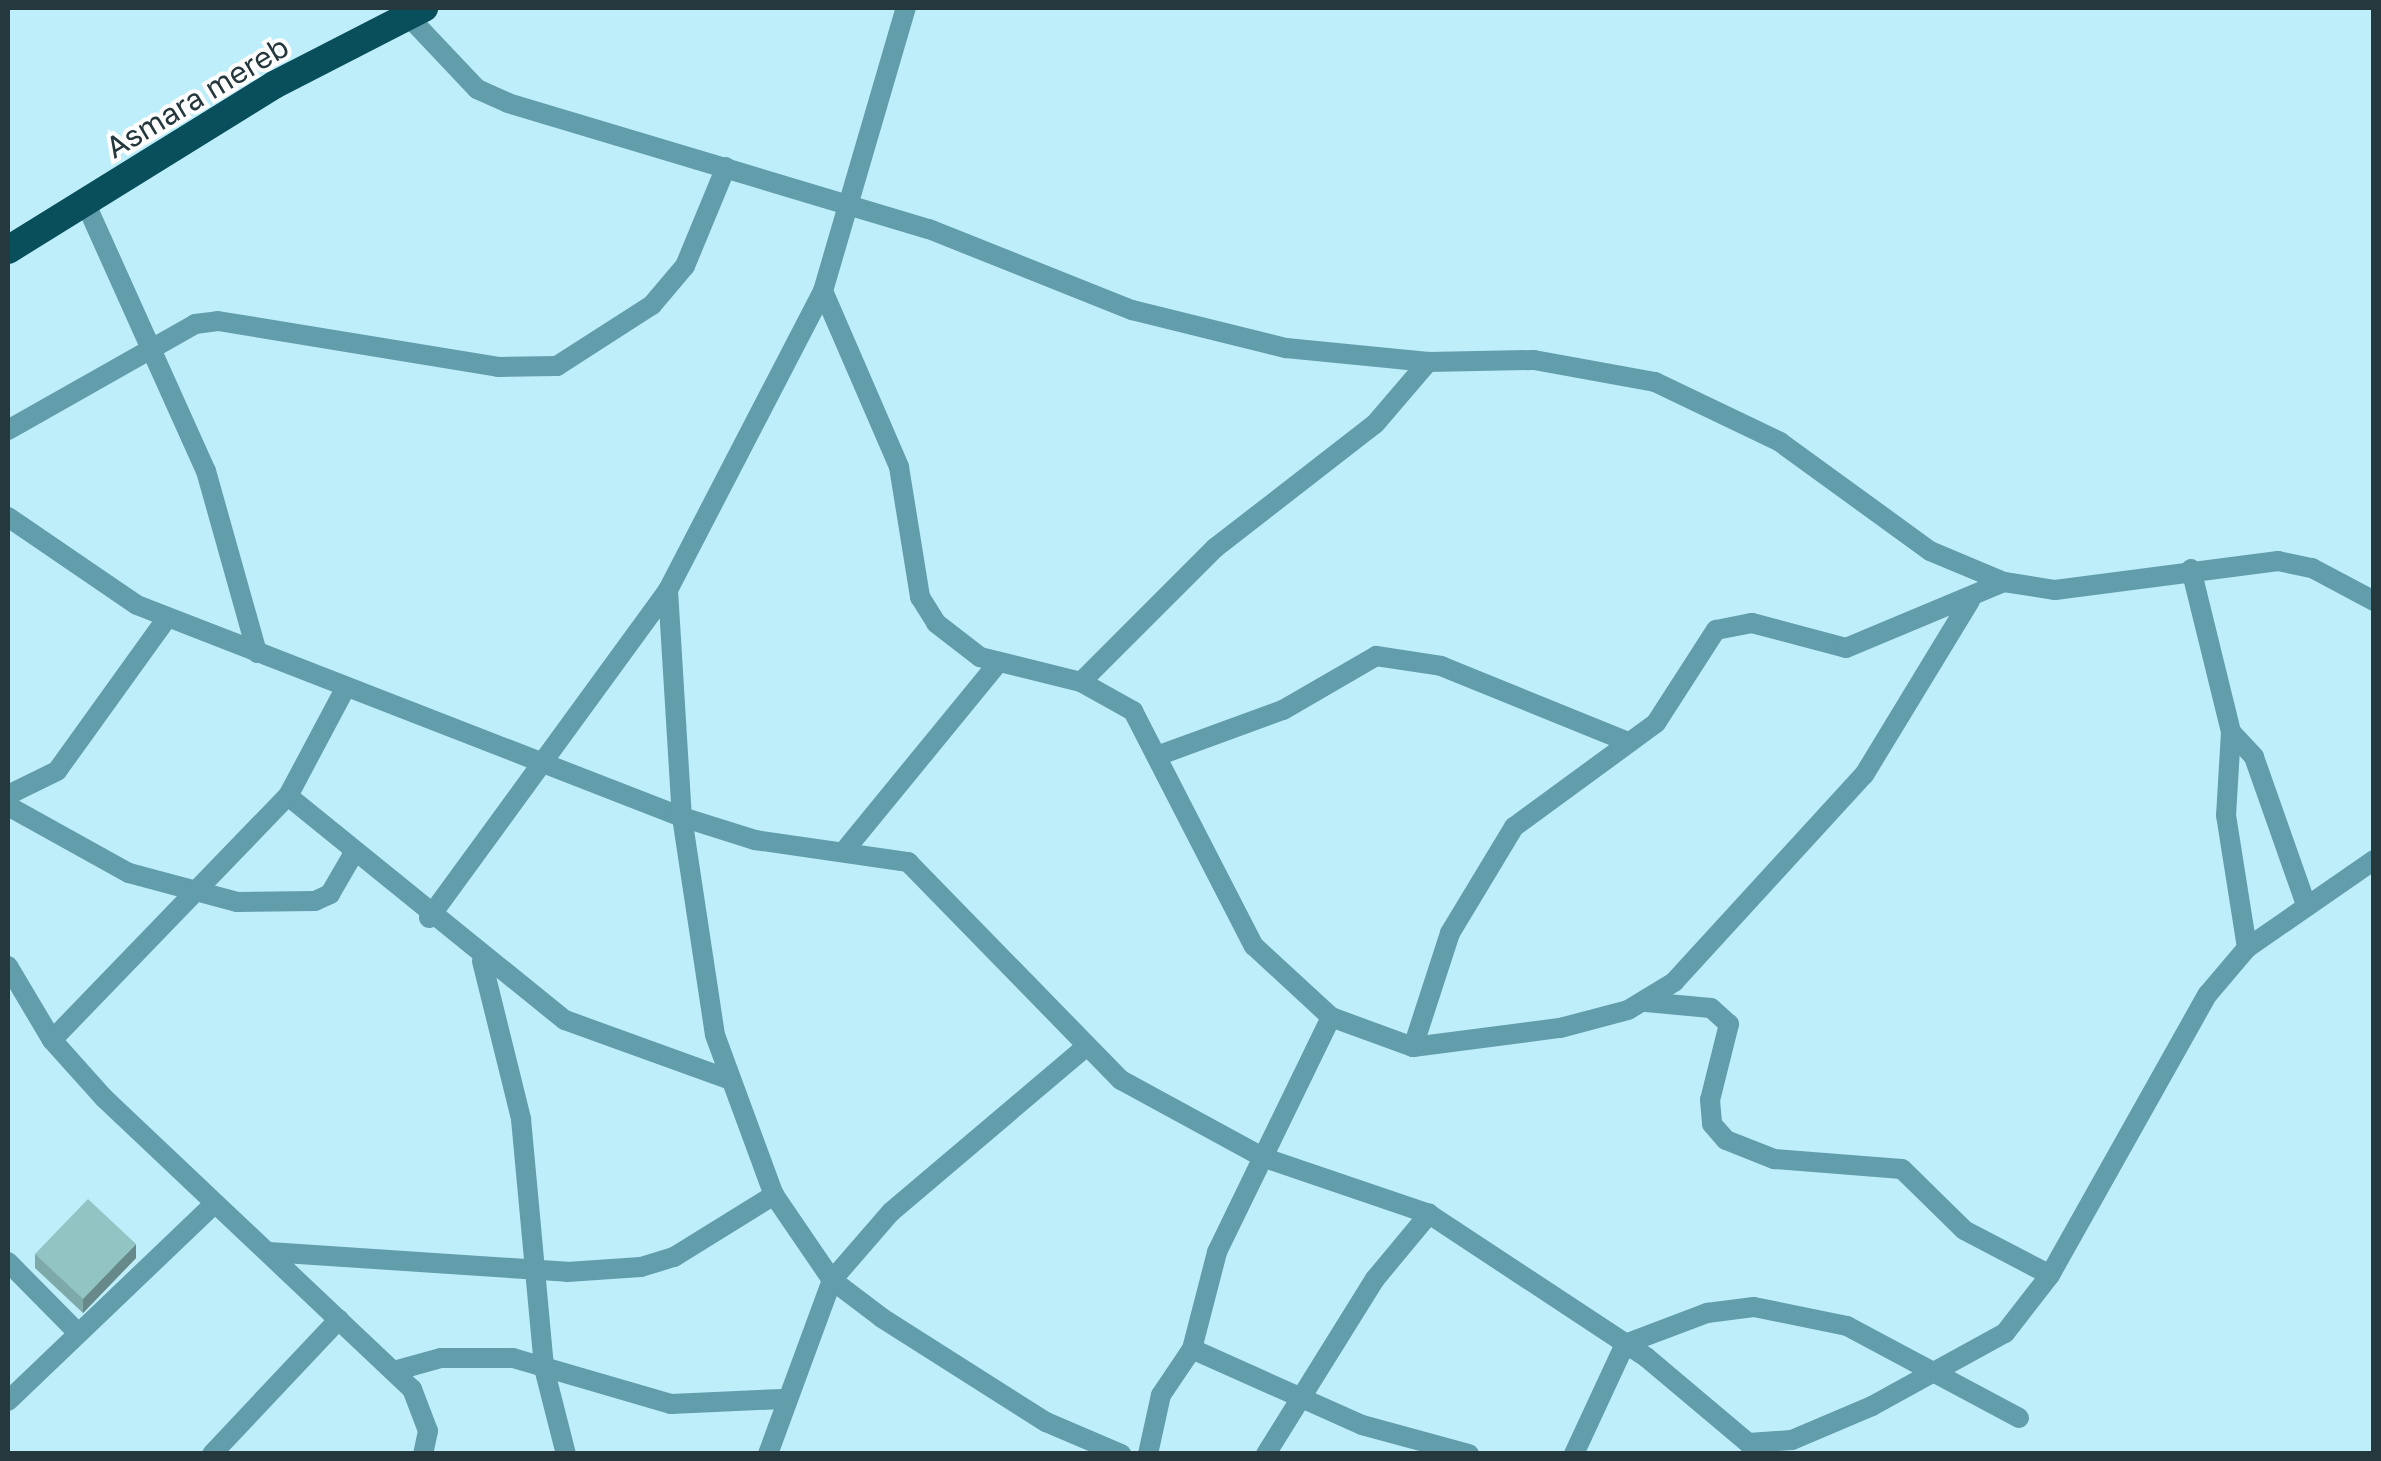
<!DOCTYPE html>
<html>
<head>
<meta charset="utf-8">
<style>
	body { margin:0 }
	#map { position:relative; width:2381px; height:1461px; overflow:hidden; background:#beeefa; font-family:"Golos Text",sans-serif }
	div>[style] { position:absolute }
	.minor>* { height:20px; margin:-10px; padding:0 10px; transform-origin:10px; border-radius:10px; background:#629dac }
	.trunk>* { height:28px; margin:-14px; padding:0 14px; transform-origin:14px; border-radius:14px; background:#084e5b }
	.wall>* { inset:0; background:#7ea9a9 }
	.shaded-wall>* { inset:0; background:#678989 }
	.building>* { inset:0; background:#93c4c4 }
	span { translate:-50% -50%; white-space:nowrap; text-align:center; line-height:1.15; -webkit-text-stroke:8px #fff; paint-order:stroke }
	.street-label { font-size:30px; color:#25383d }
	.frame { position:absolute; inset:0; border:10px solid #25383d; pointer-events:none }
</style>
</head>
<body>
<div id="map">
	<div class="minor">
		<i style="left:408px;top:16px;width:100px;rotate:46.6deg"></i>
		<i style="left:477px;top:89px;width:34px;rotate:24deg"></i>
		<i style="left:508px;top:103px;width:439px;rotate:16.7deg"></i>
		<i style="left:929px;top:229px;width:219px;rotate:21.8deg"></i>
		<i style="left:1132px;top:310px;width:159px;rotate:13.9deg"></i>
		<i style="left:1286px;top:348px;width:143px;rotate:5.6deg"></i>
		<i style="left:1428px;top:362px;width:106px;rotate:-1.1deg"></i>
		<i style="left:1534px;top:360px;width:123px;rotate:10.3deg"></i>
		<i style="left:1655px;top:382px;width:139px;rotate:25.6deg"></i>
		<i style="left:1780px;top:442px;width:185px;rotate:36deg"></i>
		<i style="left:1930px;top:551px;width:80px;rotate:22.7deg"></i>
		<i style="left:2004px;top:582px;width:52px;rotate:8.9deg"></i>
		<i style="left:2055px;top:590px;width:225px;rotate:-7.4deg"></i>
		<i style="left:2278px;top:561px;width:35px;rotate:12deg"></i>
		<i style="left:2312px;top:568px;width:70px;rotate:28deg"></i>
		<i style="left:85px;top:202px;width:295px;rotate:65.8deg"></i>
		<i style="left:206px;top:471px;width:189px;rotate:74.3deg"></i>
		<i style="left:823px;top:291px;width:192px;rotate:66.6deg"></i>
		<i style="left:899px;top:467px;width:132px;rotate:80.8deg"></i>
		<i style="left:920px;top:597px;width:31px;rotate:58deg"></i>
		<i style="left:936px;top:623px;width:56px;rotate:37.7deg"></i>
		<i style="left:980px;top:657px;width:104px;rotate:13.9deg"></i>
		<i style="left:1081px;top:682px;width:60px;rotate:29.1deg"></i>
		<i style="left:1133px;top:711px;width:264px;rotate:62.8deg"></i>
		<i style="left:1254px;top:946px;width:105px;rotate:42.7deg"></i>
		<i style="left:1331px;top:1017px;width:87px;rotate:20.1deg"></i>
		<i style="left:1413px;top:1047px;width:148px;rotate:-7.4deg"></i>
		<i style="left:1560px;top:1028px;width:70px;rotate:-14.8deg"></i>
		<i style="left:1628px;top:1010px;width:54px;rotate:-31.3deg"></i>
		<i style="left:1674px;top:982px;width:281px;rotate:-47.5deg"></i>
		<i style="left:1864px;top:775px;width:204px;rotate:-58.7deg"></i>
		<i style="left:8px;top:430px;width:215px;rotate:-29.5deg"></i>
		<i style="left:195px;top:324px;width:23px;rotate:-7deg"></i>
		<i style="left:218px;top:321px;width:284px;rotate:9.3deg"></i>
		<i style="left:498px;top:367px;width:59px;rotate:-1deg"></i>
		<i style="left:557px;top:366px;width:113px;rotate:-32.7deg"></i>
		<i style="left:652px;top:305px;width:51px;rotate:-49.8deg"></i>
		<i style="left:685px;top:266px;width:107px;rotate:-67.5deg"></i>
		<i style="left:8px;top:517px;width:156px;rotate:34.3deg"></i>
		<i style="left:137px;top:605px;width:585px;rotate:21.26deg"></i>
		<i style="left:682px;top:817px;width:77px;rotate:17.5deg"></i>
		<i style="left:755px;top:840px;width:155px;rotate:8.2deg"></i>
		<i style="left:908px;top:862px;width:305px;rotate:45.7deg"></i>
		<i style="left:1121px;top:1080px;width:161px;rotate:28.6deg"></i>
		<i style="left:1262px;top:1157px;width:176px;rotate:18.8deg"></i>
		<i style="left:1429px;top:1214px;width:260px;rotate:33.4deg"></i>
		<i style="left:1646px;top:1357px;width:133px;rotate:40.1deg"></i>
		<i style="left:1748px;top:1443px;width:44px;rotate:-3.9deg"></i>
		<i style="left:1792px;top:1440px;width:87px;rotate:-23deg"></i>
		<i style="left:1872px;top:1406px;width:152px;rotate:-28.8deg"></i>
		<i style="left:2005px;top:1333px;width:73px;rotate:-52.2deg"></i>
		<i style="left:2050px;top:1275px;width:322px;rotate:-60.7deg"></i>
		<i style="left:2208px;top:994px;width:60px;rotate:-49.7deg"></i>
		<i style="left:2247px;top:948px;width:155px;rotate:-34.7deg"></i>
		<i style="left:2191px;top:569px;width:168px;rotate:76.2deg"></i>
		<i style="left:2231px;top:732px;width:83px;rotate:93.4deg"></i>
		<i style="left:2226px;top:815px;width:135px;rotate:81deg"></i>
		<i style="left:668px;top:590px;width:227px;rotate:86.5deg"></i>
		<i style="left:682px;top:817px;width:220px;rotate:81.4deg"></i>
		<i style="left:715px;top:1035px;width:171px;rotate:69.8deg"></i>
		<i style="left:774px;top:1195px;width:103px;rotate:55.7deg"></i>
		<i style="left:832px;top:1280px;width:63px;rotate:37.2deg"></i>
		<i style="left:882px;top:1318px;width:194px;rotate:32.4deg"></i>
		<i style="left:1046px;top:1422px;width:82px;rotate:23.1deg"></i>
		<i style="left:1081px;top:682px;width:190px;rotate:-45deg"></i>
		<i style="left:1215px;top:548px;width:202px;rotate:-37.8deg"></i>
		<i style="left:1375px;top:424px;width:82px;rotate:-49.5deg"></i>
		<i style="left:2231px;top:732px;width:34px;rotate:47deg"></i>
		<i style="left:2254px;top:757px;width:157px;rotate:70.6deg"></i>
		<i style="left:1157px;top:756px;width:134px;rotate:-20.1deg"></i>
		<i style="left:1283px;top:710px;width:108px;rotate:-30.1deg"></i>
		<i style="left:1376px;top:656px;width:66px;rotate:8.7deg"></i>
		<i style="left:1441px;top:666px;width:200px;rotate:22.1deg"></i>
		<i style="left:8px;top:795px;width:55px;rotate:-26.1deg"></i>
		<i style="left:57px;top:771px;width:188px;rotate:-54.3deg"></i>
		<i style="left:288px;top:796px;width:356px;rotate:39deg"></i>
		<i style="left:565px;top:1020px;width:173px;rotate:19.9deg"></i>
		<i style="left:8px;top:806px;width:138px;rotate:29deg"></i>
		<i style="left:129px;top:873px;width:112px;rotate:15deg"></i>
		<i style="left:237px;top:902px;width:78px;rotate:-0.7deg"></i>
		<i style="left:315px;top:901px;width:17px;rotate:-25deg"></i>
		<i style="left:330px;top:894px;width:44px;rotate:-59.9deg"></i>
		<i style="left:845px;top:850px;width:242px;rotate:-50.7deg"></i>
		<i style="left:429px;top:918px;width:406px;rotate:-53.9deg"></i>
		<i style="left:668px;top:590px;width:337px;rotate:-62.6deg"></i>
		<i style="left:823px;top:291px;width:295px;rotate:-73.7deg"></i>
		<i style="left:482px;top:961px;width:163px;rotate:76.1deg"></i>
		<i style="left:521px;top:1119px;width:250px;rotate:84.7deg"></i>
		<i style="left:544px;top:1368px;width:89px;rotate:75.7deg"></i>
		<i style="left:8px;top:966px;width:86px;rotate:59.3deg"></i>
		<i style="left:52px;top:1040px;width:78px;rotate:48.1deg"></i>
		<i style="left:104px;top:1098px;width:424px;rotate:43.4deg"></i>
		<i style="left:412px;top:1389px;width:45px;rotate:69.1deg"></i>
		<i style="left:428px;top:1431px;width:24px;rotate:102deg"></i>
		<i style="left:1646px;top:1002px;width:65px;rotate:5.3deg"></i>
		<i style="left:1711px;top:1008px;width:24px;rotate:42deg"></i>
		<i style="left:1729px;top:1024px;width:78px;rotate:104deg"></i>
		<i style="left:1710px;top:1100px;width:24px;rotate:85deg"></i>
		<i style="left:1712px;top:1124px;width:21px;rotate:49deg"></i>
		<i style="left:1726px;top:1140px;width:52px;rotate:21.6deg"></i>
		<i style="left:1774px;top:1159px;width:128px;rotate:4.5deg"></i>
		<i style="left:1902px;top:1169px;width:87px;rotate:44.5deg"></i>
		<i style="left:1964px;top:1230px;width:97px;rotate:27.6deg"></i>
		<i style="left:52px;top:1040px;width:339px;rotate:-46deg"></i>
		<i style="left:288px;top:796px;width:123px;rotate:-62deg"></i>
		<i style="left:1413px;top:1047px;width:120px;rotate:-72deg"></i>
		<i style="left:1450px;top:933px;width:124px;rotate:-58.9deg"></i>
		<i style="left:1514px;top:827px;width:176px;rotate:-36.2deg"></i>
		<i style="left:1656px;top:723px;width:111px;rotate:-57.2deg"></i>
		<i style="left:1716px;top:630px;width:37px;rotate:-11deg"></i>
		<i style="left:1752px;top:623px;width:97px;rotate:14.9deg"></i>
		<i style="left:1846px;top:648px;width:171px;rotate:-22.7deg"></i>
		<i style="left:269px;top:1252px;width:299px;rotate:3.8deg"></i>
		<i style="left:567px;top:1272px;width:74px;rotate:-3.9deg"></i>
		<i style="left:641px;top:1267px;width:34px;rotate:-17deg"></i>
		<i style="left:674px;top:1257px;width:118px;rotate:-31.8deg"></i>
		<i style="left:8px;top:1262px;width:98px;rotate:45.4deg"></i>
		<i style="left:1192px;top:1349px;width:186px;rotate:24.1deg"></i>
		<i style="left:1362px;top:1425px;width:111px;rotate:15.2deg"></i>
		<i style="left:394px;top:1371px;width:49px;rotate:-15.5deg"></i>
		<i style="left:441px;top:1358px;width:72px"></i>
		<i style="left:513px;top:1358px;width:165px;rotate:16.2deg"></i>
		<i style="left:671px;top:1404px;width:112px;rotate:-2.6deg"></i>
		<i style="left:8px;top:1401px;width:284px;rotate:-43.7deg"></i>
		<i style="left:212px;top:1454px;width:185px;rotate:-46.7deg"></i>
		<i style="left:768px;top:1454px;width:185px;rotate:-69.8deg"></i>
		<i style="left:832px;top:1280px;width:90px;rotate:-49.1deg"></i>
		<i style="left:891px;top:1212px;width:252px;rotate:-40.3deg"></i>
		<i style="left:1148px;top:1454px;width:60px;rotate:-77.6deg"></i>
		<i style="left:1161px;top:1395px;width:55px;rotate:-56deg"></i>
		<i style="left:1192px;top:1349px;width:100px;rotate:-75.5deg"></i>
		<i style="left:1217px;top:1252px;width:261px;rotate:-64.1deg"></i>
		<i style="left:1266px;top:1454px;width:206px;rotate:-58.1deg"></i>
		<i style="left:1375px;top:1279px;width:85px;rotate:-50.3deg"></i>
		<i style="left:1574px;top:1454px;width:121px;rotate:-65.1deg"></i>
		<i style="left:1625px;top:1344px;width:88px;rotate:-20.7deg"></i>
		<i style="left:1707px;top:1313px;width:47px;rotate:-7.3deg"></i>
		<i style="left:1754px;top:1307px;width:95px;rotate:11.5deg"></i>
		<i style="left:1847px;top:1326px;width:195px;rotate:28.1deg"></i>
	</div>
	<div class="trunk">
		<i style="left:8px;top:250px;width:313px;rotate:-31.8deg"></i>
		<i style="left:274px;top:85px;width:169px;rotate:-27.2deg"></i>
	</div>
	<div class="wall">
		<i style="clip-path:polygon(35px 1254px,136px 1258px,83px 1313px,35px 1268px)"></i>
	</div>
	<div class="shaded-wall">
		<i style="clip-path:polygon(136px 1244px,136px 1258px,83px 1313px,83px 1299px)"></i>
	</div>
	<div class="building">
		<i style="clip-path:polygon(88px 1199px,136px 1244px,83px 1299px,35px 1254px)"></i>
	</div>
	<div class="street-label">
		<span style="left:197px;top:97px;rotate:-31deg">Asmara mereb</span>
	</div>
	<div class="frame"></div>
</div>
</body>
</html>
